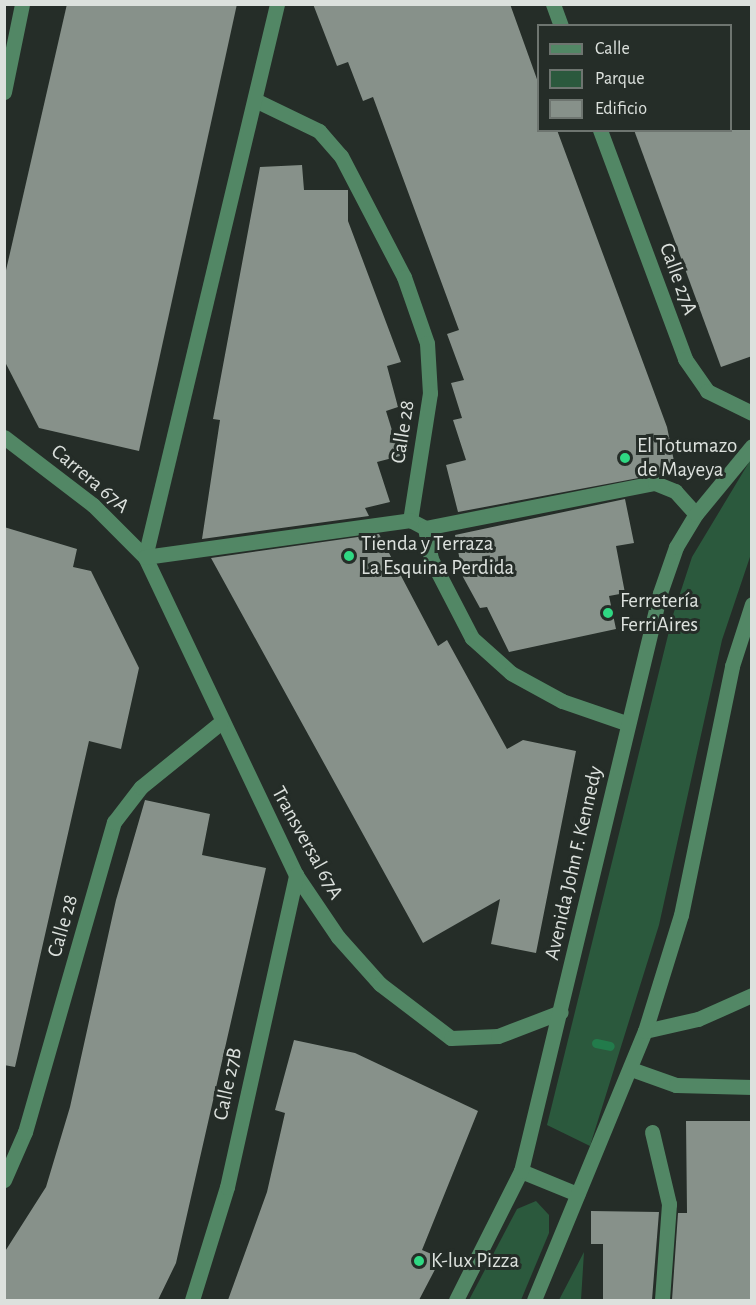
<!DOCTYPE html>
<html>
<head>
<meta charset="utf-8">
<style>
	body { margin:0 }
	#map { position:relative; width:756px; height:1305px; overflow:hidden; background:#252d28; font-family:"Alegreya Sans",sans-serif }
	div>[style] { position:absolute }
	.green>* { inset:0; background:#2b593d }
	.stream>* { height:9px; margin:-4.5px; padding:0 4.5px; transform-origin:4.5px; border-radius:4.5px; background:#227b4b }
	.building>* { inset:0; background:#87918a }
	.minor>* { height:15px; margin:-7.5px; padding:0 7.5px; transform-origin:7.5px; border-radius:7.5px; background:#528765 }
	.dots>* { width:16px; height:16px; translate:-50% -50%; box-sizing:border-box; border:3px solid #252d28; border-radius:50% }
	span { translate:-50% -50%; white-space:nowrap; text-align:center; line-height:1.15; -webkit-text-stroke:6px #252d28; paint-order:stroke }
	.street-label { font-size:21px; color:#dce1dd }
	.poi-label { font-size:21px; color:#dce1dd }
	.left { translate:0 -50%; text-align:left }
	.frame { position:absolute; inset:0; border:6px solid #dce1dd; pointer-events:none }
	.legend { position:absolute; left:537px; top:24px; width:195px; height:108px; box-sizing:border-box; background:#252d28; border:2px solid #6e7570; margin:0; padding:8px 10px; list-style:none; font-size:18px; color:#dce1dd }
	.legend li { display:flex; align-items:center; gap:12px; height:30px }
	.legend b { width:30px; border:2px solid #6e7570 }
</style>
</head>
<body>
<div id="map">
	<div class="green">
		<i style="clip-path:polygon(751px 459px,751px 554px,722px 640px,659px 925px,590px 1146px,547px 1125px,673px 615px,692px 557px)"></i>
		<i style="clip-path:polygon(536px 1201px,549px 1215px,549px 1233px,521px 1300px,469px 1300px,517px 1209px)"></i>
		<i style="clip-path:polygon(584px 1252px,581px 1300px,559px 1300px)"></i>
	</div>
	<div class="stream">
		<i style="left:596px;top:1043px;width:14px;rotate:12deg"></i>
	</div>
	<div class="building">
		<i style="clip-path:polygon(67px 4px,237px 4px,139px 451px,39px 428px,4px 360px,4px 279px)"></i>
		<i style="clip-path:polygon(313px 4px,510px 4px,538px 82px,538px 130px,557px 130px,667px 427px,676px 471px,458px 512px,446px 465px,466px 460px,453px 420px,462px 418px,451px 383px,464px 380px,447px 334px,459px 330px,373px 97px,363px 101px,348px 62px,337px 66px)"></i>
		<i style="clip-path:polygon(634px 130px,752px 130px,752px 356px,721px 367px)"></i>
		<i style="clip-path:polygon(302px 165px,304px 190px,348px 190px,348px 221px,401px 362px,387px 366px,398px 407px,386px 411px,400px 456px,377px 462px,390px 502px,365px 508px,369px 516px,202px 539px,220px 420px,213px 419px,260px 167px)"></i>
		<i style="clip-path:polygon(625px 499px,634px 543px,616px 546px,625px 593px,609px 596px,616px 629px,509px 652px,487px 607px,480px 608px,463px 577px,455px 535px)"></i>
		<i style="clip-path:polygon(4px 527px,77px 549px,73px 567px,91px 571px,139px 668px,121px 749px,89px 741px,15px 1067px,4px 1065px)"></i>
		<i style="clip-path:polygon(379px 534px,438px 646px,447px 640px,507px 749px,523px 740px,576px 751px,536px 953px,491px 944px,500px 899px,423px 943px,211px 558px)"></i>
		<i style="clip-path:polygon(145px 800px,210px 814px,202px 855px,266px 868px,176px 1263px,158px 1300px,4px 1300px,4px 1253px,46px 1187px,70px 1107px,116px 900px)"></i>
		<i style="clip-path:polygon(294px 1040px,355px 1053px,478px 1111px,422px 1250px,441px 1258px,419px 1300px,228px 1300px,267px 1192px,285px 1113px,275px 1110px)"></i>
		<i style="clip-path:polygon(686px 1121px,752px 1121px,752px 1300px,672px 1300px,678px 1213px,687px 1213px)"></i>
		<i style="clip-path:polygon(591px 1211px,659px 1212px,652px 1300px,603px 1300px,603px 1244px,591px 1244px)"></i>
	</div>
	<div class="minor">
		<i style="left:553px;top:4px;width:23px;rotate:70deg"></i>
		<i style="left:4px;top:92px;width:90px;rotate:-78.4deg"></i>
		<i style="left:257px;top:101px;width:69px;rotate:25.8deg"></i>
		<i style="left:319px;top:131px;width:33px;rotate:49deg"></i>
		<i style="left:341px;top:156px;width:136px;rotate:62.5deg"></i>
		<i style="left:404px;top:277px;width:70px;rotate:70.8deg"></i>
		<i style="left:427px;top:343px;width:50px;rotate:86.6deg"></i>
		<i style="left:430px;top:393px;width:129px;rotate:98.9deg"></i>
		<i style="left:410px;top:520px;width:17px;rotate:28deg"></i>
		<i style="left:425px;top:528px;width:32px;rotate:79deg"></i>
		<i style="left:431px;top:559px;width:89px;rotate:62.6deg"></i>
		<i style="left:472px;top:638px;width:52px;rotate:41.9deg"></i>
		<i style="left:511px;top:673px;width:58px;rotate:28.8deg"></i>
		<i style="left:562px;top:701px;width:68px;rotate:19deg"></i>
		<i style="left:600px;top:130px;width:244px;rotate:69.6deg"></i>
		<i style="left:685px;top:359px;width:39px;rotate:55deg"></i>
		<i style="left:707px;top:391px;width:50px;rotate:26.1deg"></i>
		<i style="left:4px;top:437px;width:112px;rotate:37.4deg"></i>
		<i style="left:93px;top:505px;width:74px;rotate:45deg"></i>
		<i style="left:145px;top:557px;width:352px;rotate:64.6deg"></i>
		<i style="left:296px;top:875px;width:75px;rotate:55.9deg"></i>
		<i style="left:338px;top:937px;width:63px;rotate:48.2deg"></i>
		<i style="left:380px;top:984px;width:89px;rotate:37.3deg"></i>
		<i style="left:451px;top:1038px;width:47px;rotate:-2.4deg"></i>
		<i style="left:498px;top:1036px;width:67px;rotate:-20.9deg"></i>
		<i style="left:425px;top:528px;width:234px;rotate:-11.1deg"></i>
		<i style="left:655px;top:483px;width:22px;rotate:22deg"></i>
		<i style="left:675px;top:491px;width:31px;rotate:48deg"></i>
		<i style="left:145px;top:557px;width:569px;rotate:-76.57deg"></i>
		<i style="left:145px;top:557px;width:268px;rotate:-7.9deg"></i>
		<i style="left:645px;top:1031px;width:54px;rotate:-12.8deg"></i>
		<i style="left:698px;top:1019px;width:59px;rotate:-24deg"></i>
		<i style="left:631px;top:1069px;width:48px;rotate:19.6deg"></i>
		<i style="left:676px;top:1085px;width:76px;rotate:1.5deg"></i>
		<i style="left:652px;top:1132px;width:74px;rotate:76.7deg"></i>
		<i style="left:669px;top:1204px;width:96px;rotate:94.2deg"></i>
		<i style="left:521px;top:1171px;width:61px;rotate:22.3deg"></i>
		<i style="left:4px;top:1180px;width:52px;rotate:-66.4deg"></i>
		<i style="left:25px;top:1132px;width:323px;rotate:-74deg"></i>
		<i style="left:114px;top:822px;width:44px;rotate:-52.4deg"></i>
		<i style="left:141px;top:787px;width:102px;rotate:-39deg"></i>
		<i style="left:192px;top:1300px;width:118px;rotate:-72.8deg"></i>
		<i style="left:227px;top:1187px;width:320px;rotate:-77.5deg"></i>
		<i style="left:456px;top:1300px;width:144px;rotate:-63.3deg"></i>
		<i style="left:521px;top:1171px;width:594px;rotate:-76.48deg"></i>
		<i style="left:660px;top:593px;width:49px;rotate:-70.8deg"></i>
		<i style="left:676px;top:547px;width:39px;rotate:-59deg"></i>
		<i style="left:696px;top:514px;width:88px;rotate:-50.5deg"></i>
		<i style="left:534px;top:1300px;width:291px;rotate:-67.6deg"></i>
		<i style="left:645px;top:1031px;width:121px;rotate:-72.8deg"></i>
		<i style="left:681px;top:915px;width:254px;rotate:-78.4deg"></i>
		<i style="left:732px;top:666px;width:65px;rotate:-72.1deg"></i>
	</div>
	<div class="dots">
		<i style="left:625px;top:458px;background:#2fd883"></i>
		<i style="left:349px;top:556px;background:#2fd883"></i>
		<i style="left:608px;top:613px;background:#2fd883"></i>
		<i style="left:419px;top:1261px;background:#2fd883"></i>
	</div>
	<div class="street-label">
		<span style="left:678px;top:279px;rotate:70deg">Calle 27A</span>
		<span style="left:403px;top:432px;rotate:-81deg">Calle 28</span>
		<span style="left:90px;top:479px;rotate:40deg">Carrera 67A</span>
		<span style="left:307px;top:843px;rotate:61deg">Transversal 67A</span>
		<span style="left:574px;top:863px;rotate:-77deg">Avenida John F. Kennedy</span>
		<span style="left:63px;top:926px;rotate:-74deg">Calle 28</span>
		<span style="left:228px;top:1084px;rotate:-78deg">Calle 27B</span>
	</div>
	<div class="poi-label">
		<span class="left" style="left:637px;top:458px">El Totumazo<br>de Mayeya</span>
		<span class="left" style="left:361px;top:556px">Tienda y Terraza<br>La Esquina Perdida</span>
		<span class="left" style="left:620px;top:613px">Ferretería<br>FerriAires</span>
		<span class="left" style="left:431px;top:1261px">K-lux Pizza</span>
	</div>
	<div class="frame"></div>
	<ul class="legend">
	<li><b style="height:8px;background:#528765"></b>Calle</li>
	<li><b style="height:16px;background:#2b593d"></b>Parque</li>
	<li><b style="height:16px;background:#87918a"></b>Edificio</li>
	</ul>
</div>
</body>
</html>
